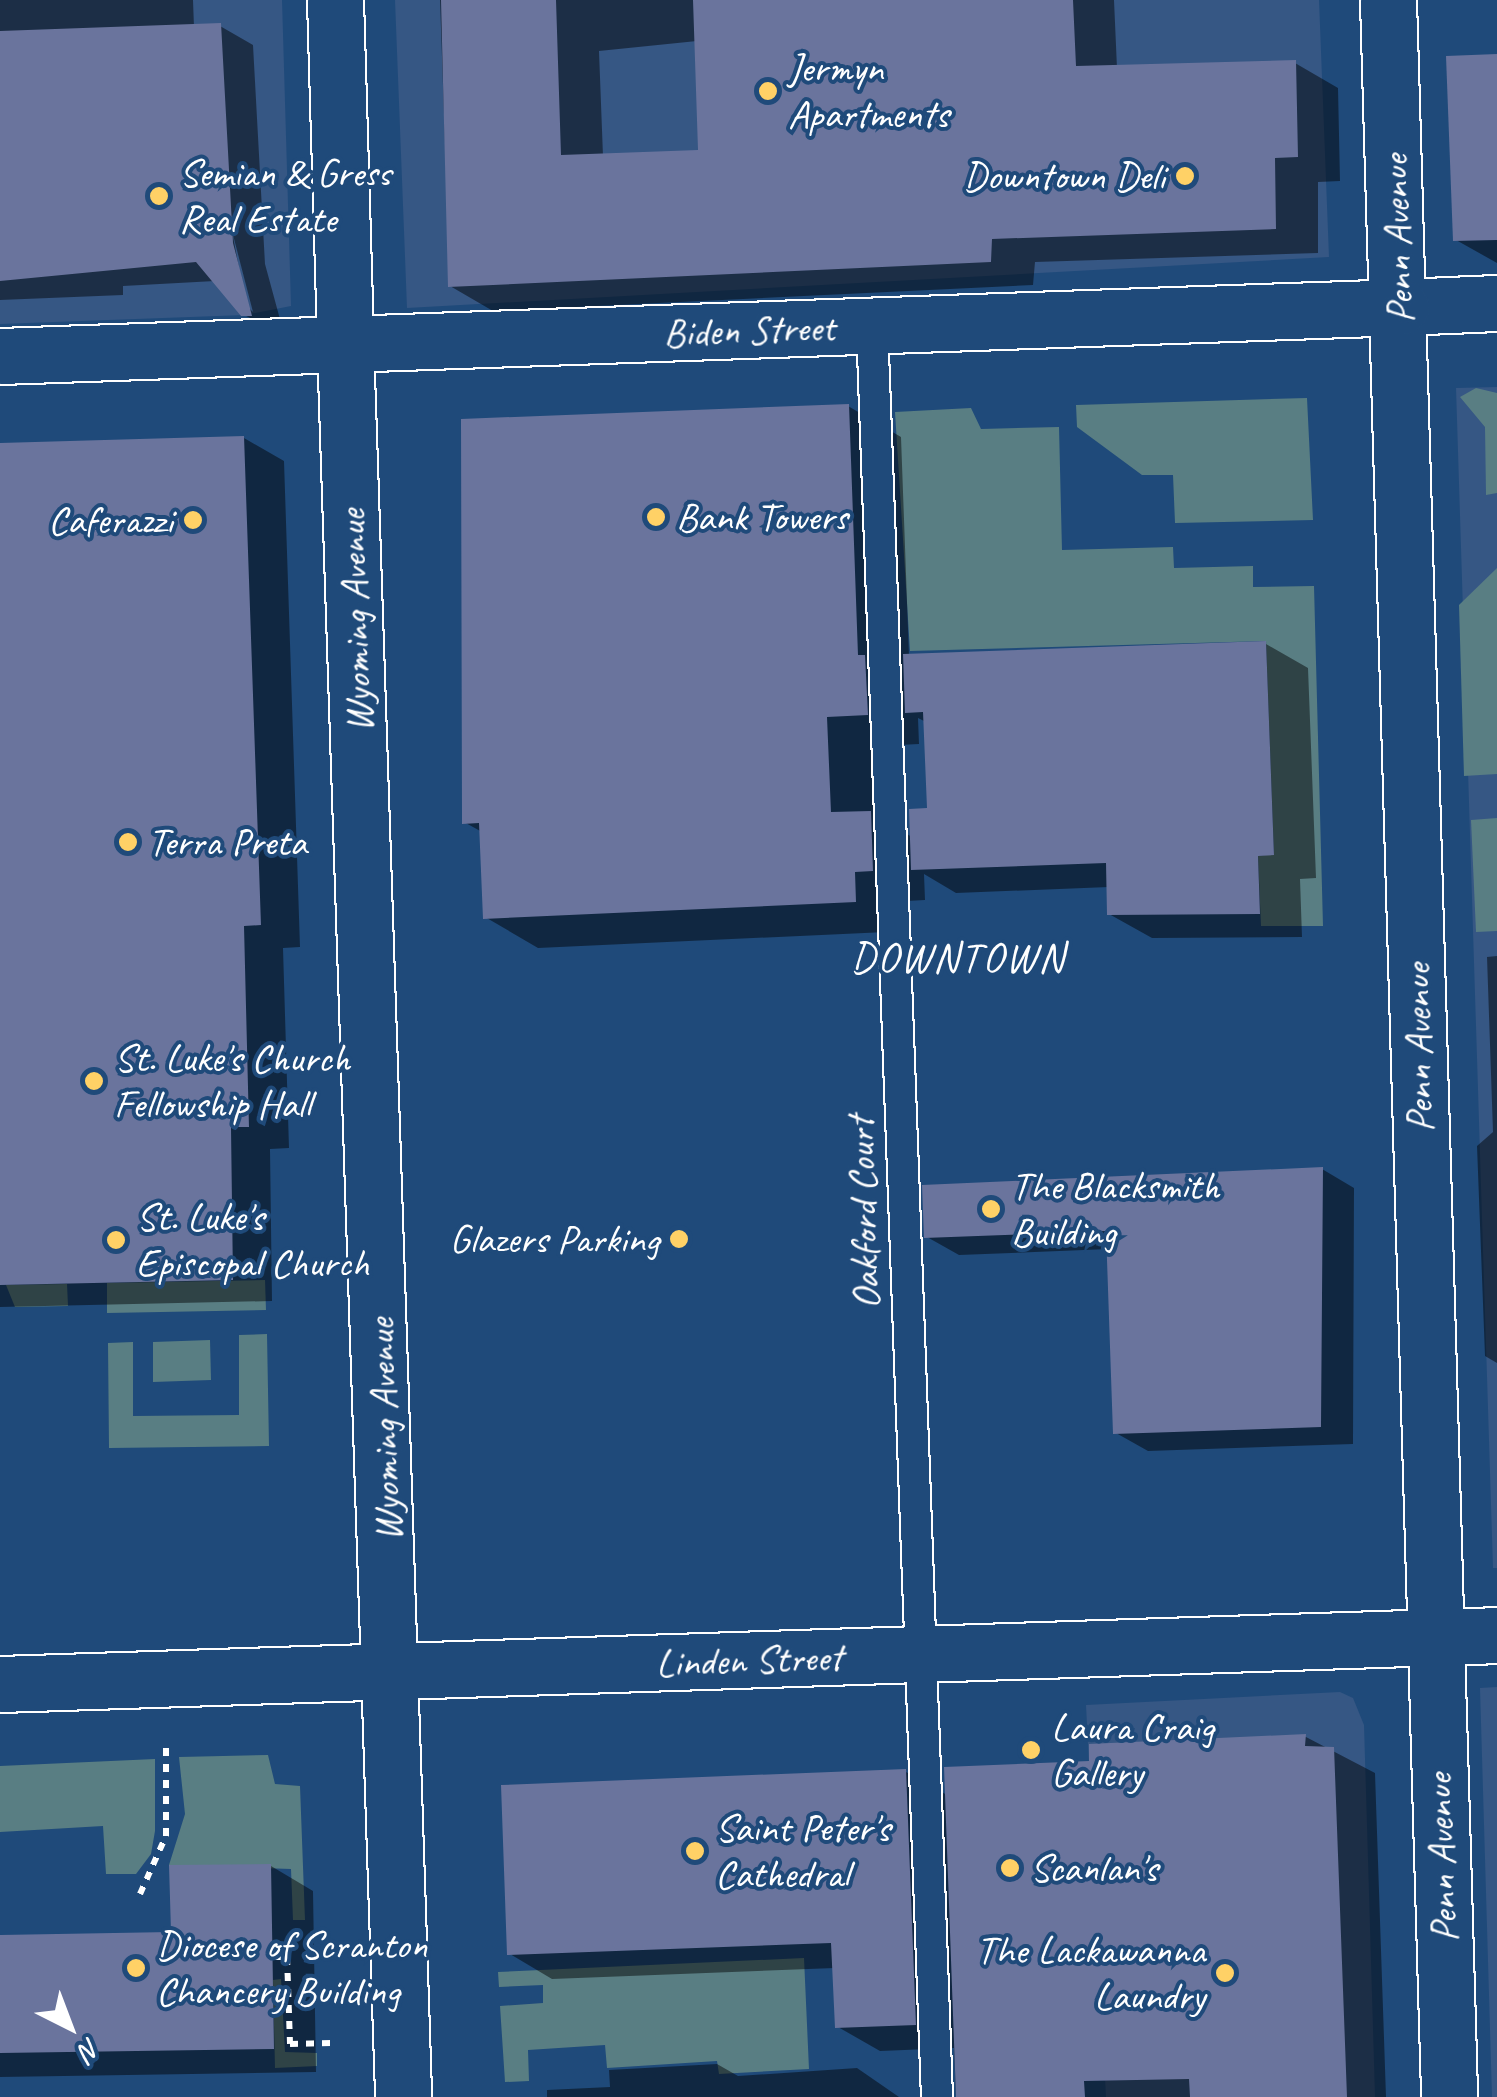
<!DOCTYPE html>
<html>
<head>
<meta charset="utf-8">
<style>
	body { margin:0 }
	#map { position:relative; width:1497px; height:2097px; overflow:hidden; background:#1f4a7a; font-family:Caveat,sans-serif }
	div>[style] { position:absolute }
	.built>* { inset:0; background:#365784 }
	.green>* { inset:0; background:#597e83 }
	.shadow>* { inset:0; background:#0007 }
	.building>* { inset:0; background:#6a749d }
	.path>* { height:6px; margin-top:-3px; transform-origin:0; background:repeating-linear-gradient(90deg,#fff 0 8px,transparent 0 16px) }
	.roads { filter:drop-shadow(2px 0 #fff) drop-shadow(-2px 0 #fff) drop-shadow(0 2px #fff) drop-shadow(0 -2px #fff) }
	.service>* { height:30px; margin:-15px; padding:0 15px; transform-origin:15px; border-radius:15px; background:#1f4a7a }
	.minor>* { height:55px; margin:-27.5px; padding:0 27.5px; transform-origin:27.5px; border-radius:27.5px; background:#1f4a7a }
	.secondary>* { height:55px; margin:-27.5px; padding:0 27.5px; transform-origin:27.5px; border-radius:27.5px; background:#1f4a7a }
	.dots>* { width:28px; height:28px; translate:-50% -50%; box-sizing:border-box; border:5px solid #1f4a7a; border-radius:50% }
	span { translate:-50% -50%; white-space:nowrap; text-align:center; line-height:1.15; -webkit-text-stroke:8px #1f4a7a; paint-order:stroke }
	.poi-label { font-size:40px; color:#fff }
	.left { translate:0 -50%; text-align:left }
	.right { translate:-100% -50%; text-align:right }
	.street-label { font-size:40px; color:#fff }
	.neighbourhood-label { font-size:42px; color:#fff; letter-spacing:2.5px }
	.north { position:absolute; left:20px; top:1977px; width:100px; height:100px; -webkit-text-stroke:8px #1f4a7a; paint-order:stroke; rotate:138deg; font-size:28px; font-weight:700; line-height:40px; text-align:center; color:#fff }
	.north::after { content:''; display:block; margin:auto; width:35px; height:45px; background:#fff; clip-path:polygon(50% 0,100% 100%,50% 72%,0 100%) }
</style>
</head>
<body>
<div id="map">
	<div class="built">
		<i style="clip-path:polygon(0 0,282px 0,291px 306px,245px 315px,0 324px)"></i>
		<i style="clip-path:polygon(395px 0,1319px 0,1329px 257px,407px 308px)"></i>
		<i style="clip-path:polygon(1497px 387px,1497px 1568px,1493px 1568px,1456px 388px)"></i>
		<i style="clip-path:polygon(1497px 1687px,1497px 2097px,1492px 2097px,1480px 1688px)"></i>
		<i style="clip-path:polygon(1340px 1692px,1353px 1698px,1364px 1725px,1375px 2097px,1106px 2097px,1086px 1705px)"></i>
	</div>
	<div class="green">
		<i style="clip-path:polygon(1476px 388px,1497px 393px,1497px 493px,1486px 495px,1485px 427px,1460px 397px)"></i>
		<i style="clip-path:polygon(1307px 398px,1313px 520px,1175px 523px,1173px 475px,1142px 475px,1077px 427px,1076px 405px)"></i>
		<i style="clip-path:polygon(971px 408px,981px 429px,1059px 427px,1062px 550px,1173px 547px,1174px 568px,1253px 566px,1253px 587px,1314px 586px,1323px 926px,1261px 926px,1258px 856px,1274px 854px,1266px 641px,910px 651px,895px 412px)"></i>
		<i style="clip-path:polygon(1497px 568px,1497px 774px,1464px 776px,1459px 605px)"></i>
		<i style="clip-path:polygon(1497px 818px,1497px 931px,1476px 932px,1471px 820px)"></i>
		<i style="clip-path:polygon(265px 1280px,266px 1310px,107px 1313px,107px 1283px)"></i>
		<i style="clip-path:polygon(67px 1284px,68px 1306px,15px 1307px,6px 1285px)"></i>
		<i style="clip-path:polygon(267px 1334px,269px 1446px,109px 1448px,108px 1343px,133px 1342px,133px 1416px,239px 1415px,239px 1335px)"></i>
		<i style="clip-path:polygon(210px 1340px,211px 1380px,153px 1382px,153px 1342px)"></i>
		<i style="clip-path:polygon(268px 1755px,275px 1784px,300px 1786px,305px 1920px,293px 1920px,291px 1869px,169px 1865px,185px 1814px,179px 1757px)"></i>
		<i style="clip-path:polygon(155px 1759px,155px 1831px,151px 1854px,136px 1874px,106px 1874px,103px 1826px,0 1832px,0 1766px)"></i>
		<i style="clip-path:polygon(804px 1958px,809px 2069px,719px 2074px,717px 2061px,607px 2068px,605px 2045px,528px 2050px,529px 2081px,505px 2082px,500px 2006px,543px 2003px,543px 1985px,499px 1987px,498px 1972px)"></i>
		<i style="clip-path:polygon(281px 1979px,285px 2052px,317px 2053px,317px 2066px,275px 2068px,273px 1980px)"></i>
	</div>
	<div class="shadow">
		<i style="clip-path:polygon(evenodd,0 0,193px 0,194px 27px,220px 26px,253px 45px,265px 264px,284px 334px,242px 314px,215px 281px,123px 286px,123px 295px,0 300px,0 0,232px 231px,253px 312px,246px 305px,232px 231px)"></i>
		<i style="clip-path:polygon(evenodd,440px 0,1114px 0,1117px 68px,1295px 63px,1338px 88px,1340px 181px,1318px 182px,1318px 253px,1035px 262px,1033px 285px,493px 311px,450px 286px,440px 0,697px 41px,700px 152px,603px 156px,599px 51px,697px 41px)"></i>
		<i style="clip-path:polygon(1497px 57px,1497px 263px,1456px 240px)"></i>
		<i style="clip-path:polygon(evenodd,848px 406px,901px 437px,909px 656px,1266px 644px,1308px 668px,1316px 878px,1300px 879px,1302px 937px,1152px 938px,1109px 914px,1109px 887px,956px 893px,924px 874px,925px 900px,906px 901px,908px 931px,538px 948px,485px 917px,482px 832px,464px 822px,848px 406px,918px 718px,926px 722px,929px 811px,912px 837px,882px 820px,879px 746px,919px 744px,918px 718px)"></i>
		<i style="clip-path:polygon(244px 438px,284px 461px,300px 947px,283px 948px,289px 1148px,270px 1149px,272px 1301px,0 1307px,0 445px)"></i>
		<i style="clip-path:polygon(1497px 956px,1497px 1363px,1485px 1356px,1477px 1146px,1493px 1132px,1487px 957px)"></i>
		<i style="clip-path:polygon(1322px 1169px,1354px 1188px,1353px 1444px,1148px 1451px,1116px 1433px,1109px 1249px,959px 1255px,927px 1237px)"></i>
		<i style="clip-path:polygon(1306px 1737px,1375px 1773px,1386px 2097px,956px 2097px,954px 2048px,880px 2051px,838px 2027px,835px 1968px,552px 1979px,510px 1954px,906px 1772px,947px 1795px,1091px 1763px)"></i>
		<i style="clip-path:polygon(271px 1866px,313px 1891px,316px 2072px,0 2077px,0 1937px,173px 1935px)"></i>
		<i style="clip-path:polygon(717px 2064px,738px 2076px,857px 2068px,899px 2097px,547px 2097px,547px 2090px,610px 2087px,609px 2070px)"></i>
	</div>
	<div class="building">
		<i style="clip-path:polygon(441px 0,556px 0,561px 155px,698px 150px,693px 0,1073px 0,1076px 66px,1296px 60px,1298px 157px,1275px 158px,1276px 229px,992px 239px,991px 262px,448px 287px)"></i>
		<i style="clip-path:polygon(221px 23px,233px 243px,252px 316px,241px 316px,196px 262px,0 281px,0 31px)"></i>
		<i style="clip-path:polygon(1497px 54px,1497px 240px,1453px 241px,1446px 56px)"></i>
		<i style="clip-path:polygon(849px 404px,858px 655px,865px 655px,868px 715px,827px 717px,831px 812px,871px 811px,873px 871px,855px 872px,856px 902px,483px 919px,479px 823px,462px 824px,461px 419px)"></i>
		<i style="clip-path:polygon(244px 436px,261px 925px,244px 926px,249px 1127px,231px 1127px,233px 1280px,0 1285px,0 443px)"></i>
		<i style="clip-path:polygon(1266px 641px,1274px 855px,1258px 856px,1260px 914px,1107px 915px,1106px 863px,911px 870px,909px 809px,927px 808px,923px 712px,905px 713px,903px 654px)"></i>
		<i style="clip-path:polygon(1323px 1167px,1321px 1427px,1113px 1434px,1106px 1231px,924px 1238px,922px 1185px)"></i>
		<i style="clip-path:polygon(1306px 1734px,1305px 1746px,1334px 1747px,1347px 2097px,1190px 2097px,1189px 2079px,1084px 2081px,1085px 2097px,956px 2097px,944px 1767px,1089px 1761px,1089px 1744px)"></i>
		<i style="clip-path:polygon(906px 1769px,916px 2025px,835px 2028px,831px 1943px,507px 1955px,501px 1785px)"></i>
		<i style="clip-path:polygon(271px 1864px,274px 2049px,0 2053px,0 1935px,171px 1932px,169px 1865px)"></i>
	</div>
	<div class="path">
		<i style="left:140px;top:1894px;width:64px;rotate:-65.9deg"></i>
		<i style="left:166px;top:1836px;width:95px;rotate:-90deg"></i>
		<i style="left:273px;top:1957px;width:14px"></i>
		<i style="left:287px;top:1957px;width:87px;rotate:88deg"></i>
		<i style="left:290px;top:2044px;width:41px;rotate:-1.4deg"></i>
	</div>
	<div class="roads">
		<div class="service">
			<i style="left:872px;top:325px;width:1773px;rotate:87.9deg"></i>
		</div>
		<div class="minor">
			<i style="left:335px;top:0;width:344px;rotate:88.3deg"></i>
			<i style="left:1401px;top:307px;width:96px;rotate:-2.4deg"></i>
		</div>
		<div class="secondary">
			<i style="left:1388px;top:0;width:2098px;rotate:88.33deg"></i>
			<i style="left:345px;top:344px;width:1754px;rotate:88.1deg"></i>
			<i style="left:0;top:356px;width:1402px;rotate:-2deg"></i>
			<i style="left:0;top:1684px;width:1498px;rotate:-1.87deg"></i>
		</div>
	</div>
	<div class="dots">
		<i style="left:768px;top:91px;background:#ffd166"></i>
		<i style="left:1185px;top:176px;background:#ffd166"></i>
		<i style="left:159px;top:196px;background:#ffd166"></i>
		<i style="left:656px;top:517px;background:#ffd166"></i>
		<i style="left:193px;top:520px;background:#ffd166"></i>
		<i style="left:128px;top:842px;background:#ffd166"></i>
		<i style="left:94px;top:1081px;background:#ffd166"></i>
		<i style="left:991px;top:1209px;background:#ffd166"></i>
		<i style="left:679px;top:1239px;background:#ffd166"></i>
		<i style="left:116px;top:1240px;background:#ffd166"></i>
		<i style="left:1031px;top:1750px;background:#ffd166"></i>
		<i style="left:695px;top:1851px;background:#ffd166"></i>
		<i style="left:1010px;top:1868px;background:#ffd166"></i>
		<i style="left:136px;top:1968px;background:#ffd166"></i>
		<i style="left:1225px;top:1973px;background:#ffd166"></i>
	</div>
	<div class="poi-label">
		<span class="left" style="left:788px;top:91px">Jermyn<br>Apartments</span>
		<span class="left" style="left:179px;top:196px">Semian &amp; Gress<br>Real Estate</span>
		<span class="right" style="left:1165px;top:176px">Downtown Deli</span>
		<span class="left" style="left:676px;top:517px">Bank Towers</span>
		<span class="right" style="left:173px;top:520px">Caferazzi</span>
		<span class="left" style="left:148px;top:842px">Terra Preta</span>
		<span class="left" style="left:114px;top:1081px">St. Luke's Church<br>Fellowship Hall</span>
		<span class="left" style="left:1011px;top:1209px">The Blacksmith<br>Building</span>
		<span class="left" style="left:136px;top:1240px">St. Luke's<br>Episcopal Church</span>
		<span class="right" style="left:659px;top:1239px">Glazers Parking</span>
		<span class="left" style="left:1051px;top:1750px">Laura Craig<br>Gallery</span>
		<span class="left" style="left:715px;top:1851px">Saint Peter's<br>Cathedral</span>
		<span class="left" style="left:1030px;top:1868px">Scanlan's</span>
		<span class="left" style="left:156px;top:1968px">Diocese of Scranton<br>Chancery Building</span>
		<span class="right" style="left:1205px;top:1973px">The Lackawanna<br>Laundry</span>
	</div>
	<div class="street-label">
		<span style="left:1397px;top:239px;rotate:-92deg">Penn Avenue</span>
		<span style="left:749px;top:330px;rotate:-2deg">Biden Street</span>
		<span style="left:355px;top:621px;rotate:-92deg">Wyoming Avenue</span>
		<span style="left:1418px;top:1048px;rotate:-91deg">Penn Avenue</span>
		<span style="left:863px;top:1213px;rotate:-92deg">Oakford Court</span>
		<span style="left:384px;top:1430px;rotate:-92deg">Wyoming Avenue</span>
		<span style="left:749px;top:1660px;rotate:-2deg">Linden Street</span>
		<span style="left:1441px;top:1858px;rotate:-92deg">Penn Avenue</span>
	</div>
	<div class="neighbourhood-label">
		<span style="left:958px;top:958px">DOWNTOWN</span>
	</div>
	<div class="north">N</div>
</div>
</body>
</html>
